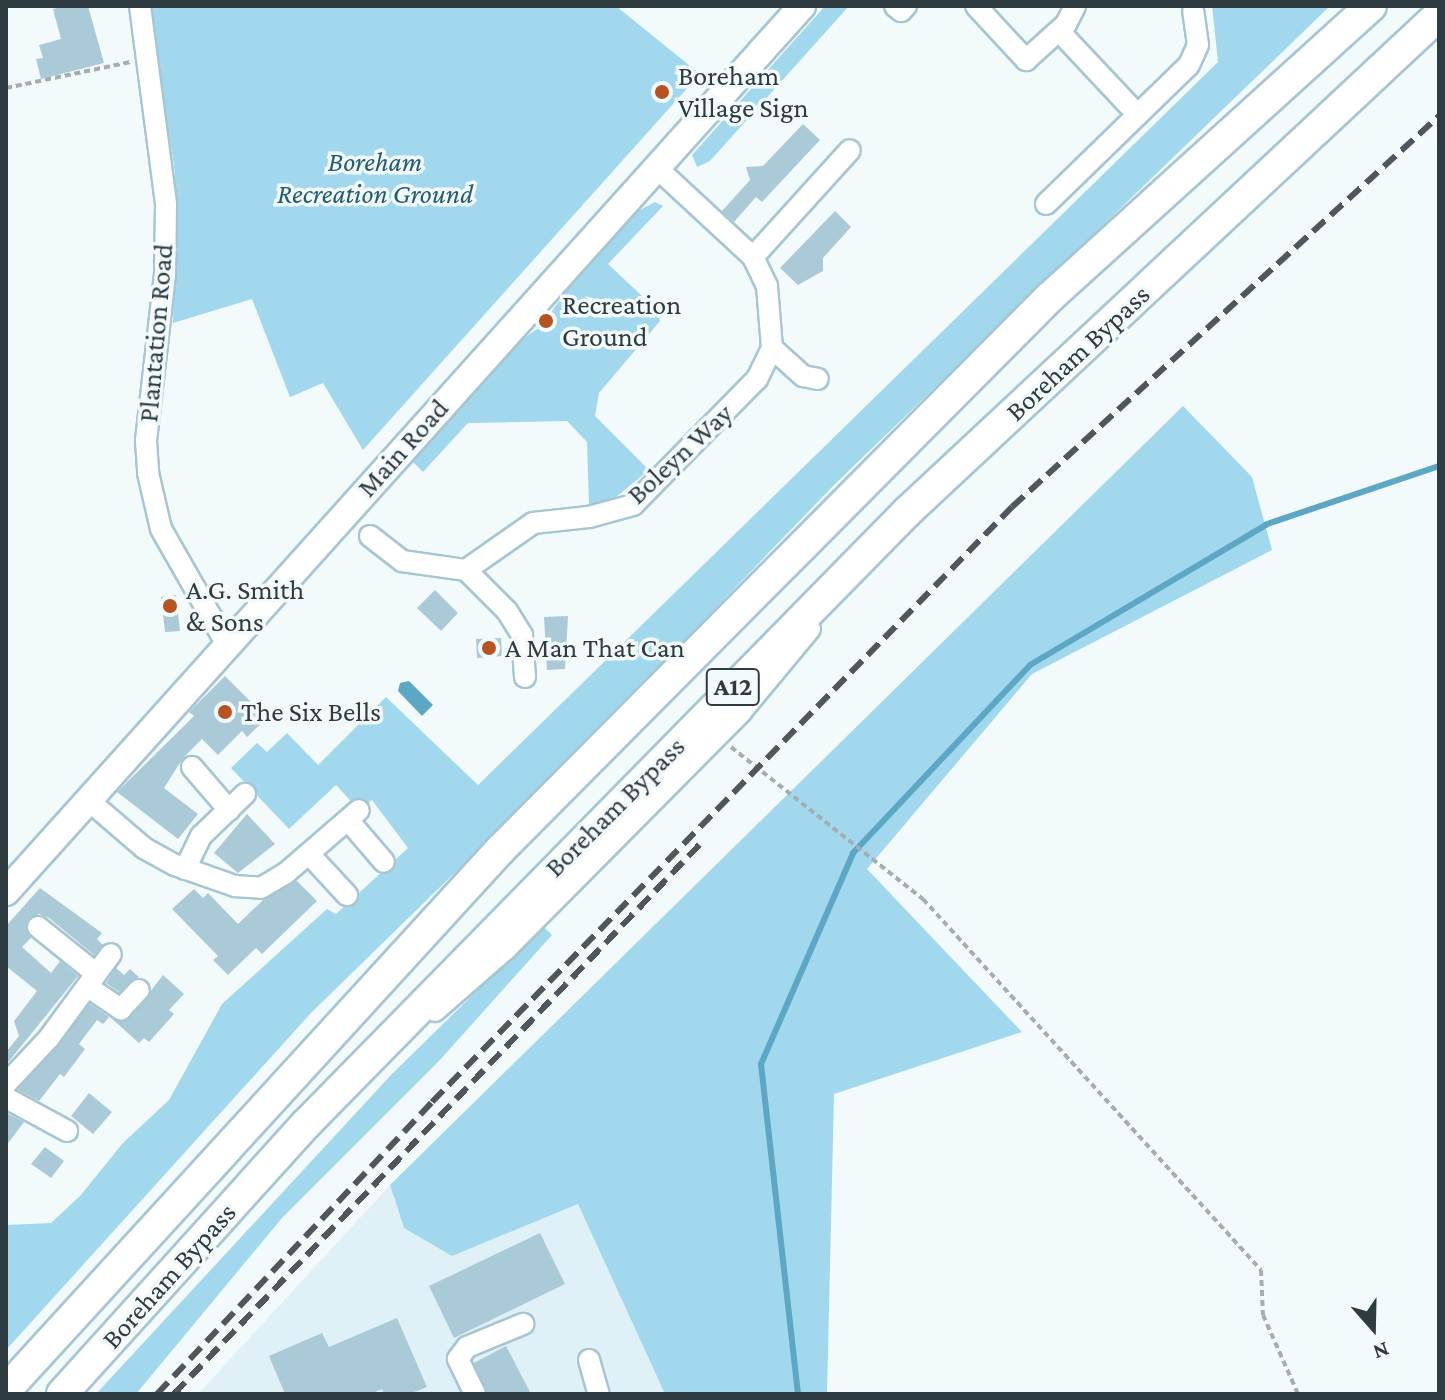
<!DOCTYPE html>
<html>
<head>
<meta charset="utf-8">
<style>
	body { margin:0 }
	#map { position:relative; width:1445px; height:1400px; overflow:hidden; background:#f3fafc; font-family:"Crimson Pro",serif }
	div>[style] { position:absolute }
	.built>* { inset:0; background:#e0f0f7 }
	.green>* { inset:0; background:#a1d8ee }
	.water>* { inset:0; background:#5ca7c3 }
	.stream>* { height:6px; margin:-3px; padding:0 3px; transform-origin:3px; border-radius:3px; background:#5ca7c3 }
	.building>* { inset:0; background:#abcad7 }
	.path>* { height:4px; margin-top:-2px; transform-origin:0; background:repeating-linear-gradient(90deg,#a4aeb1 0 6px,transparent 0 10px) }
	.roads { filter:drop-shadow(2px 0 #a7c6d3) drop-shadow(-2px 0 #a7c6d3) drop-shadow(0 2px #a7c6d3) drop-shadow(0 -2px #a7c6d3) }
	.minor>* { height:20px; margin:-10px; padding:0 10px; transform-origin:10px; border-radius:10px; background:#fff }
	.major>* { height:26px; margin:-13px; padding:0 13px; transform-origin:13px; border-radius:13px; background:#fff }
	.highway>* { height:30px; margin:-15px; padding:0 15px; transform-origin:15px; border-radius:15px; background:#fff }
	.rail>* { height:6px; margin-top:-3px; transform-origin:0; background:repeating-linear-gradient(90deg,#4c585d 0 16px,transparent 0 24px) }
	.dots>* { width:22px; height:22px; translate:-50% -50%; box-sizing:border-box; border:4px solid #f3fafc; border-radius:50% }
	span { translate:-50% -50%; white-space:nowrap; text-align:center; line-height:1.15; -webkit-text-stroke:7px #f3fafc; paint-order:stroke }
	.shield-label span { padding:2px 6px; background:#f3fafc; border:2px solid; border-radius:6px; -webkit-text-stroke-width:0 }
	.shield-label { font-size:26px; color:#2e3b40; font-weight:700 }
	.poi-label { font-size:28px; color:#2e3b40 }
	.left { translate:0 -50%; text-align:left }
	.park-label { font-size:28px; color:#215c71; font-style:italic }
	.street-label { font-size:28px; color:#2e3b40 }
	.frame { position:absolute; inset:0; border:8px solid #2e3b40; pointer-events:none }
	.north { position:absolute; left:1333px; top:1288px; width:80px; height:80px; -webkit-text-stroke:6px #f3fafc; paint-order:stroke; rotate:160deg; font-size:22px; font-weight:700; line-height:32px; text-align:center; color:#2e3b40 }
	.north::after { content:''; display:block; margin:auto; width:28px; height:36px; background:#2e3b40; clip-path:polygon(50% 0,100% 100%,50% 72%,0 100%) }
</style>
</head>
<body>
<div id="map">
	<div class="built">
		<i style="clip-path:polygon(390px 1185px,404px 1228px,452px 1256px,578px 1204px,665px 1394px,198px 1394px)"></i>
	</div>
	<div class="green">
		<i style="clip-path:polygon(150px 6px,616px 6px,700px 74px,363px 450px,323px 383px,290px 397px,252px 299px,173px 323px,175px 173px)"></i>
		<i style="clip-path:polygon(825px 6px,849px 6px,710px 161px,697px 167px,692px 155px)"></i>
		<i style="clip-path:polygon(1212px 6px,1330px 6px,834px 485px,558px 772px,311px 1013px,6px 1350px,6px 1225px,51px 1223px,80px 1196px,123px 1143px,169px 1100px,222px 1004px,327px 909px,336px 914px,408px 848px,372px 800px,359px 810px,336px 785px,289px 829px,231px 768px,257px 743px,267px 752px,287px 733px,318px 765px,386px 697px,478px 785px,1218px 62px)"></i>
		<i style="clip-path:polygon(655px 202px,663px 206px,608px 264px,656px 309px,660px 321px,599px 393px,595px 416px,649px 470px,616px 497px,589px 505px,587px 442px,567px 421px,468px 423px,423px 472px,412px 461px,504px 352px,540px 327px,588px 262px,636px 212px)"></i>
		<i style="clip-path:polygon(1183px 406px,1252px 477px,1272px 550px,1032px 674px,867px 869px,1022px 1032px,834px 1094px,827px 1394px,665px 1394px,578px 1204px,452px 1256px,404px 1228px,390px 1185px)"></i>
		<i style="clip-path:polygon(543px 926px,552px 935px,439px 1061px,282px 1218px,136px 1394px,96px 1394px,391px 1075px)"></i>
	</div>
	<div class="water">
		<i style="clip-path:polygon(409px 681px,433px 705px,422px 716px,398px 691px,400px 683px)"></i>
	</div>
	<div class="stream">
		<i style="left:798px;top:1394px;width:332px;rotate:-96.4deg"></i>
		<i style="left:761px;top:1064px;width:230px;rotate:-66.4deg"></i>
		<i style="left:853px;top:853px;width:258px;rotate:-46.7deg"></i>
		<i style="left:1030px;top:665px;width:276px;rotate:-30.7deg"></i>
		<i style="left:1267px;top:524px;width:182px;rotate:-18.6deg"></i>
	</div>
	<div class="building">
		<i style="clip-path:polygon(64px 6px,88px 6px,104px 63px,41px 79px,36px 59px,43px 58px,39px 45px,61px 39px,53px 9px)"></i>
		<i style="clip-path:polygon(803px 124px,820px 140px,762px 202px,756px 197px,734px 222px,722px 211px,750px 180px,746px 167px,763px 166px)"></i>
		<i style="clip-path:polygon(835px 211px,851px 227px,823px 258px,823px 271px,798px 285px,780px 268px)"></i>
		<i style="clip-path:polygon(435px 590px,458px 613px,441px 631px,417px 608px)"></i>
		<i style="clip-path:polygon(176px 595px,180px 631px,165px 632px,161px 597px)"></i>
		<i style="clip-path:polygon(568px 616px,565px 669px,547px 670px,544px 617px)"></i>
		<i style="clip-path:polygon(501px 638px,502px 656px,477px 658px,476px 639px)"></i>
		<i style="clip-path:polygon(225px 676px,267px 718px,247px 737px,242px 731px,218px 755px,202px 739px,183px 758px,164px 788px,198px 814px,178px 839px,117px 792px,194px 716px,189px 712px)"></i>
		<i style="clip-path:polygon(247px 814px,275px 844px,238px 873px,214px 853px)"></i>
		<i style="clip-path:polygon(297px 881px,317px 901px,262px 954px,256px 948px,228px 975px,213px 960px,218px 956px,172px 909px,194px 889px,203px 898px,208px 893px,238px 924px,263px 900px)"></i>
		<i style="clip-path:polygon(40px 888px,102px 933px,97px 939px,103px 945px,94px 955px,49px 918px,39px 914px,27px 920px,31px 938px,22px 947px,51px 973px,60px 961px,78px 976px,6px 1065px,6px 1052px,19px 1036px,14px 1021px,37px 991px,6px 966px,6px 926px)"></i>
		<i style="clip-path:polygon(116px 968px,124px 975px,130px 969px,139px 977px,119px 992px,106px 983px)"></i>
		<i style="clip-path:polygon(163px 975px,184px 994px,169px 1010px,174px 1014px,149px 1042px,144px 1038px,139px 1043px,111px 1018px,130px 1018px)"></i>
		<i style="clip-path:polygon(90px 1004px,109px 1017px,103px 1024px,97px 1020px,79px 1044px,85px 1049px,64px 1077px,60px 1074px,39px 1101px,18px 1090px)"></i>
		<i style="clip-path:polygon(89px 1093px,112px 1112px,93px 1134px,71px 1116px)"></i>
		<i style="clip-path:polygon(8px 1114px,24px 1122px,6px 1146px,6px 1116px)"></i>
		<i style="clip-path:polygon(45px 1147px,64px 1161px,51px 1178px,31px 1164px)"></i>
		<i style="clip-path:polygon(540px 1233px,565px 1284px,454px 1338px,429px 1286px)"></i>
		<i style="clip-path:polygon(397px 1318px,427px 1387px,409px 1394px,384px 1394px,382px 1389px,370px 1394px,285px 1394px,269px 1356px,322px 1333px,329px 1347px)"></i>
		<i style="clip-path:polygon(506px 1346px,531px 1394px,488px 1394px,474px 1363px)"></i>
	</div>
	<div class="path">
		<i style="left:6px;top:88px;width:127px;rotate:-11.8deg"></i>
		<i style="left:731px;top:747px;width:245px;rotate:38.4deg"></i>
		<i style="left:923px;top:899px;width:502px;rotate:47.66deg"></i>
		<i style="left:1261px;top:1270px;width:45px;rotate:87.5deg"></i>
		<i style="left:1263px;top:1315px;width:86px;rotate:66.1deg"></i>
	</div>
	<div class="roads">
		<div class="minor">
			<i style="left:140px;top:6px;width:200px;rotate:82.5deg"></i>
			<i style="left:166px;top:204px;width:70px;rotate:90.8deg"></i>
			<i style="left:165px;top:274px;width:168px;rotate:96.5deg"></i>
			<i style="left:146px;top:441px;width:32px;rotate:86deg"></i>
			<i style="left:148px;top:473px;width:57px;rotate:76.9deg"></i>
			<i style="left:161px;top:529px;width:131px;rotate:60.3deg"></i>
			<i style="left:895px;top:6px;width:8px;rotate:40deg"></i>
			<i style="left:901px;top:11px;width:7px;rotate:-45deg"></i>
			<i style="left:976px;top:6px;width:74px;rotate:47.2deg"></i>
			<i style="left:1026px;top:60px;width:54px;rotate:-42deg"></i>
			<i style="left:1066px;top:24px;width:20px;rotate:-63deg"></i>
			<i style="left:1059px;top:31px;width:115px;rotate:46.8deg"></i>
			<i style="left:1046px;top:204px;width:199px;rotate:-44.2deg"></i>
			<i style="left:1189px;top:65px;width:22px;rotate:-66deg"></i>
			<i style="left:1198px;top:45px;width:34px;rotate:-98deg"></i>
			<i style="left:753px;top:257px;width:144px;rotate:-47.8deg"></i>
			<i style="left:772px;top:348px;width:42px;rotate:42.1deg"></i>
			<i style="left:803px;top:376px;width:15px;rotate:11deg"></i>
			<i style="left:370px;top:536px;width:41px;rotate:38deg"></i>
			<i style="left:402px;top:561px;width:65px;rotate:8deg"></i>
			<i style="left:525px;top:677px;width:42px;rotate:-94.1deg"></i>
			<i style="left:522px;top:635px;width:28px;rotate:-122deg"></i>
			<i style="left:507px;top:611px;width:58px;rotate:-135deg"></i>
			<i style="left:466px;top:570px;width:82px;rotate:-35deg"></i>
			<i style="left:533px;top:523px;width:56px;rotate:-6.1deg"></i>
			<i style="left:589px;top:517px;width:46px;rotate:-15.3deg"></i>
			<i style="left:633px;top:505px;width:177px;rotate:-45.5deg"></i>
			<i style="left:757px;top:379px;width:34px;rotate:-64deg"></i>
			<i style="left:772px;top:348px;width:62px;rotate:-94.6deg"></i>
			<i style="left:767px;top:286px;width:32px;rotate:-116deg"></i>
			<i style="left:753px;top:257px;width:128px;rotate:-137.2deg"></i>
			<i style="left:192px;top:767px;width:57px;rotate:49.3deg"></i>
			<i style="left:87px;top:799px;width:75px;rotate:40.7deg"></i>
			<i style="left:144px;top:848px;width:35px;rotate:29deg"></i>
			<i style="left:175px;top:865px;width:64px;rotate:19.3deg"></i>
			<i style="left:235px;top:886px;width:26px;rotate:4deg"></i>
			<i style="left:261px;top:888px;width:29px;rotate:-31deg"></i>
			<i style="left:286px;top:873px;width:96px;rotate:-40.8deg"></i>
			<i style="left:348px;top:820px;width:55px;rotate:49.4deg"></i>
			<i style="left:309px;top:854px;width:56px;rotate:47.2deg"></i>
			<i style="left:185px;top:869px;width:37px;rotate:-64deg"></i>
			<i style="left:201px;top:836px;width:61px;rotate:-43.7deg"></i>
			<i style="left:38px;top:927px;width:72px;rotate:38.8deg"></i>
			<i style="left:88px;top:987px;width:40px;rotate:34deg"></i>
			<i style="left:121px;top:1009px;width:26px;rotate:-47deg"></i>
			<i style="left:435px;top:1011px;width:93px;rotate:-41.1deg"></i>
			<i style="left:505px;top:950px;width:335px;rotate:-45.2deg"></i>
			<i style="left:741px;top:712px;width:108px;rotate:-50.3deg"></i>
			<i style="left:6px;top:1084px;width:63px;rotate:-46.9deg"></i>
			<i style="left:49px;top:1038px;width:104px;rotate:-53.6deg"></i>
			<i style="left:10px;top:1100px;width:65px;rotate:28.5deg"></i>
			<i style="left:589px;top:1360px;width:35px;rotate:74deg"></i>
			<i style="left:475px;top:1394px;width:39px;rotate:-116deg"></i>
			<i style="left:458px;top:1359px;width:15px;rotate:-53deg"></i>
			<i style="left:467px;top:1347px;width:61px;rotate:-22.3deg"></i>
		</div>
		<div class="major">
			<i style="left:6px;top:892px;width:1191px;rotate:-48.06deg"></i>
		</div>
		<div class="highway">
			<i style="left:6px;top:1390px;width:732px;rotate:-47.55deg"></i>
			<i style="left:500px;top:850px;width:780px;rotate:-45.16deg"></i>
			<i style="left:1050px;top:297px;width:433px;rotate:-42.2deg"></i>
			<i style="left:62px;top:1394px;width:365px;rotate:-47.9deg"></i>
			<i style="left:307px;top:1123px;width:856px;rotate:-45.52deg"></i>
			<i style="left:907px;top:512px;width:728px;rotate:-43.05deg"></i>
		</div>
	</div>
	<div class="rail">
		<i style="left:157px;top:1394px;width:401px;rotate:-46.7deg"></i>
		<i style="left:432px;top:1102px;width:831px;rotate:-45.73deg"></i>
		<i style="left:1012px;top:507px;width:579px;rotate:-42.48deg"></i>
		<i style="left:174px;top:1394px;width:768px;rotate:-46.27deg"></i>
	</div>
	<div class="dots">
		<i style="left:662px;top:92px;background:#b85320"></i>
		<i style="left:546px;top:321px;background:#b85320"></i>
		<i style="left:170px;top:606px;background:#b85320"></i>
		<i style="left:489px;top:648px;background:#b85320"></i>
		<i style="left:225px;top:712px;background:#b85320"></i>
	</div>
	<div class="shield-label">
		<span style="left:733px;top:687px">A12</span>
	</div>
	<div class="poi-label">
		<span class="left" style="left:678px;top:92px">Boreham<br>Village Sign</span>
		<span class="left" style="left:562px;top:321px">Recreation<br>Ground</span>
		<span class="left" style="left:186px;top:606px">A.G. Smith<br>&amp; Sons</span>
		<span class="left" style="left:505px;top:648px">A Man That Can</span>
		<span class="left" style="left:241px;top:712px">The Six Bells</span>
	</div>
	<div class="park-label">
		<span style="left:375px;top:178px">Boreham<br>Recreation Ground</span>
	</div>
	<div class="street-label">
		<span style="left:156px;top:333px;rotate:-85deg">Plantation Road</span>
		<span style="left:1078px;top:353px;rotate:-43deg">Boreham Bypass</span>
		<span style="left:403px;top:448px;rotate:-48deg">Main Road</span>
		<span style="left:680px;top:454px;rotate:-43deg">Boleyn Way</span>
		<span style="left:615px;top:807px;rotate:-45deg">Boreham Bypass</span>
		<span style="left:169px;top:1276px;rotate:-48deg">Boreham Bypass</span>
	</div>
	<div class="frame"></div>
	<div class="north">N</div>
</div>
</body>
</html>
